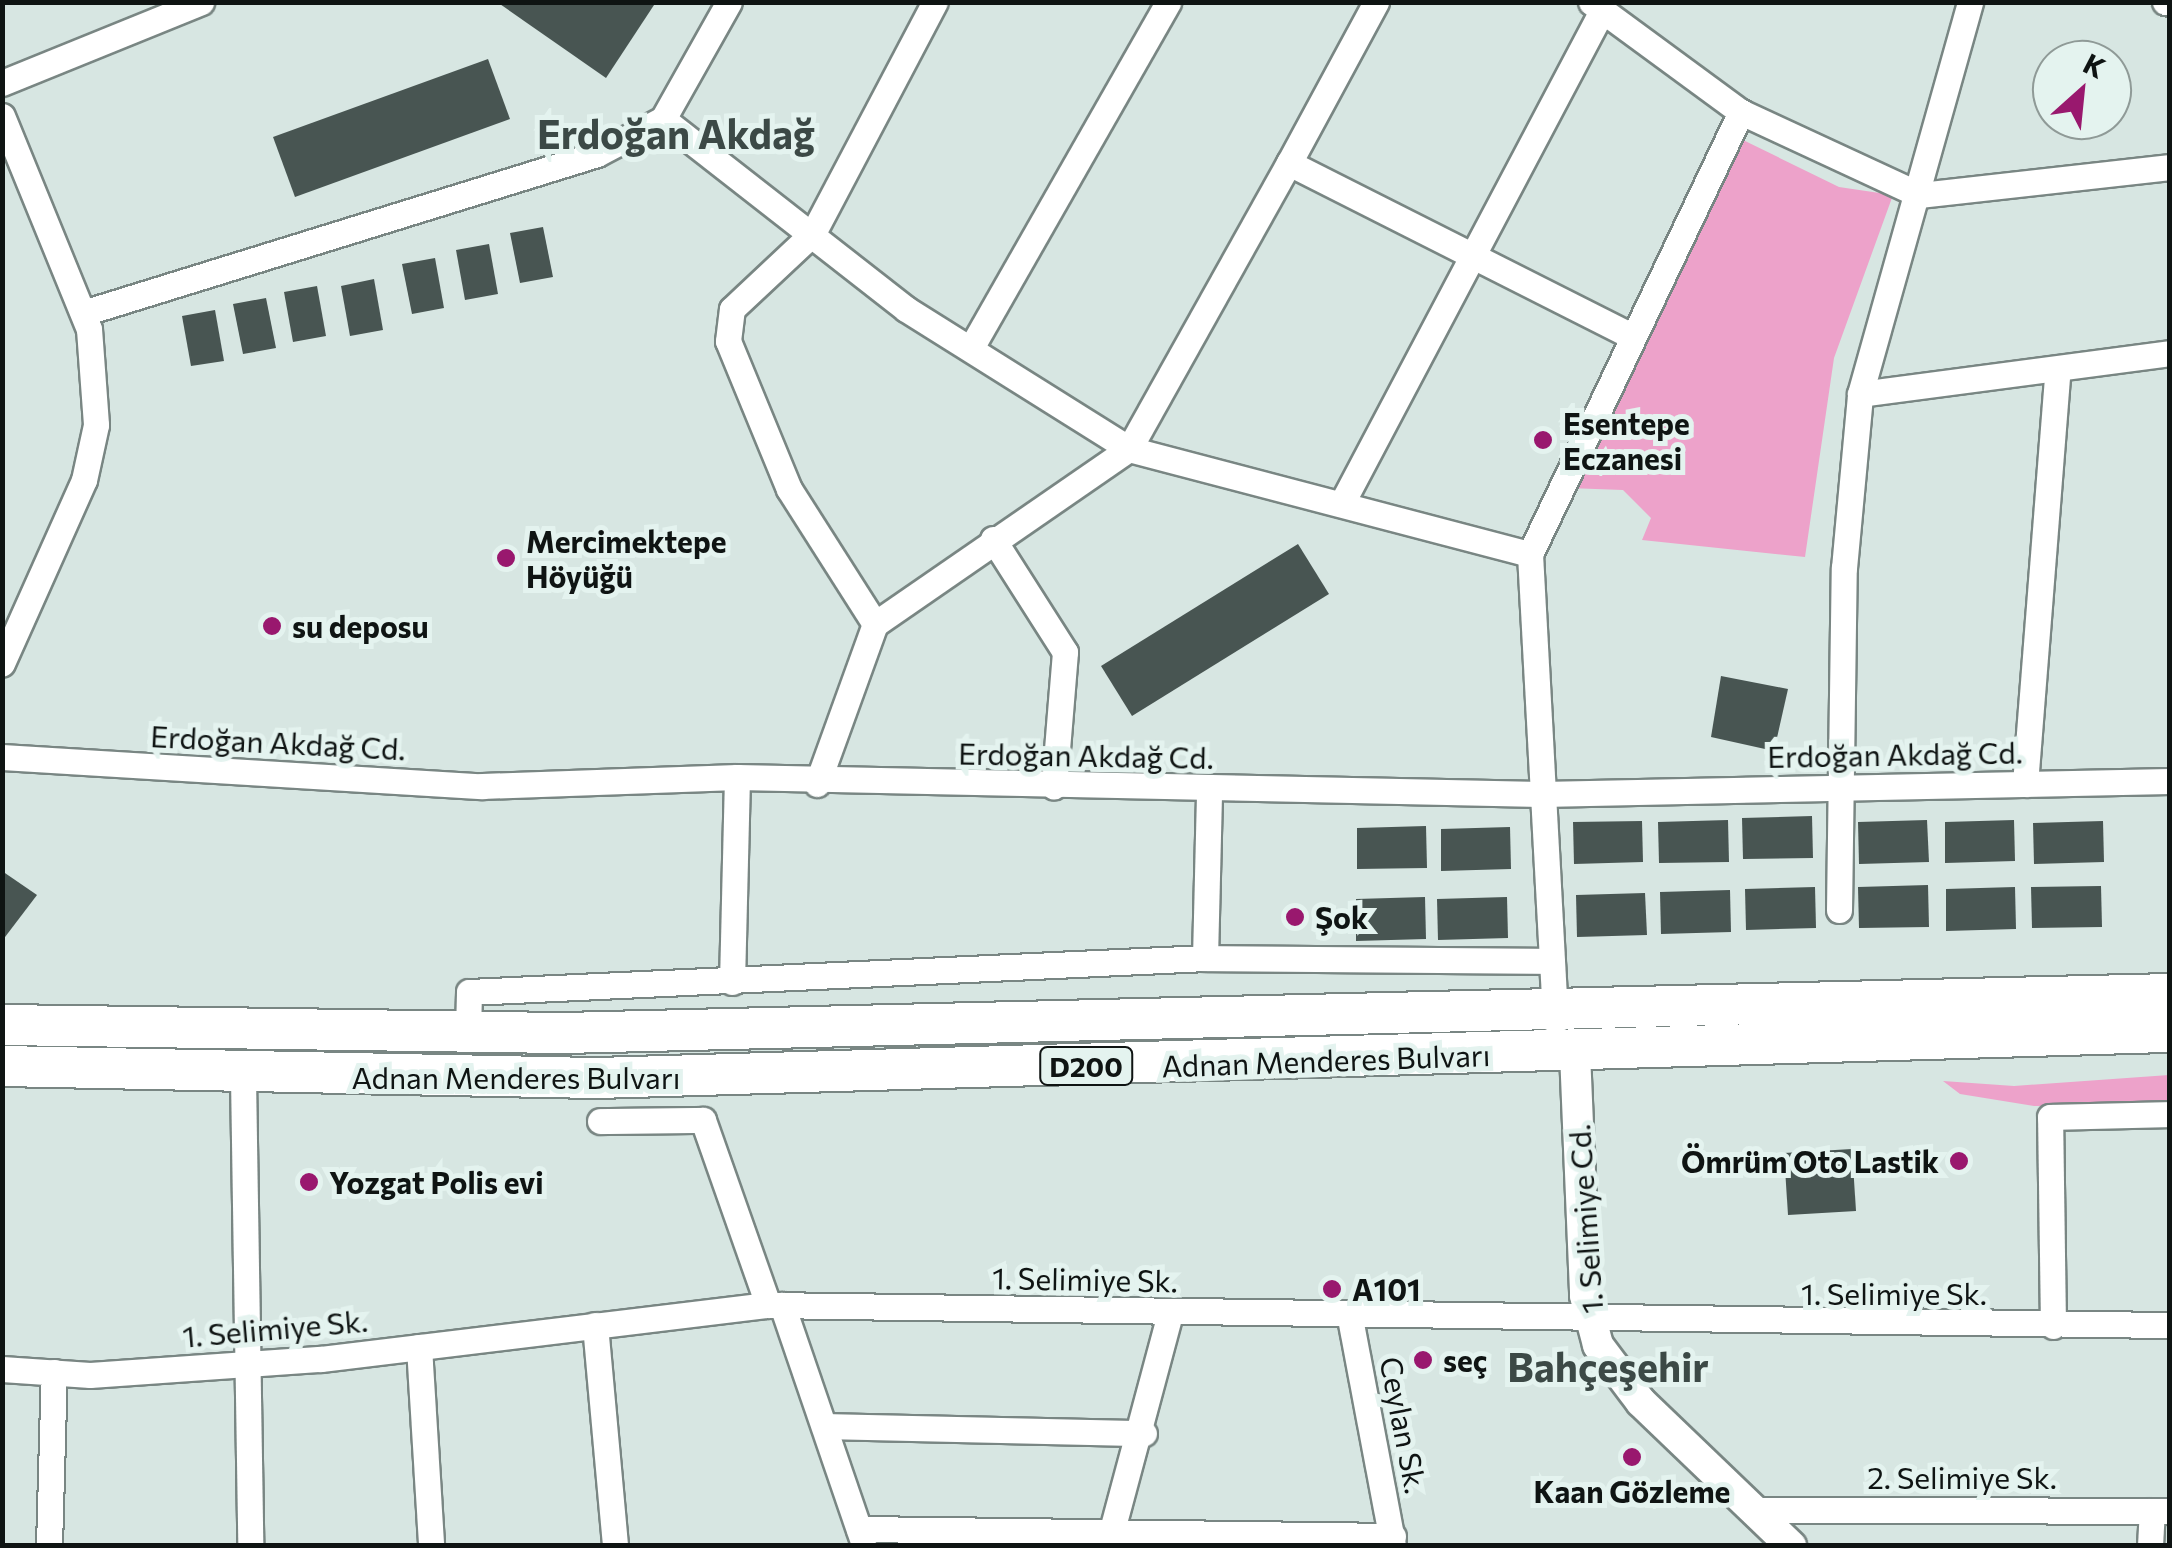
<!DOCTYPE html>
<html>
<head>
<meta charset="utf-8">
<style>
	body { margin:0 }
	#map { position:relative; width:2172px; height:1548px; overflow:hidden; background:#d7e6e2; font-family:Commissioner,sans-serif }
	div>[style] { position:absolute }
	.green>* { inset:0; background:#eda2ca }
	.building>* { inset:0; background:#485552 }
	.roads { filter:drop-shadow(2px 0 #798683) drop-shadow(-2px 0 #798683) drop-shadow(0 2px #798683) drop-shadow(0 -2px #798683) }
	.minor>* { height:25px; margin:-12.5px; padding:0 12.5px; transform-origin:12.5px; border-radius:12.5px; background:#fff }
	.tertiary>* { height:30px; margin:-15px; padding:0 15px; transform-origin:15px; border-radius:15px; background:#fff }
	.trunk>* { height:40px; margin:-20px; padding:0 20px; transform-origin:20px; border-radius:20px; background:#fff }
	.dots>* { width:28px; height:28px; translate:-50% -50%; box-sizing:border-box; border:5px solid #e4f3ef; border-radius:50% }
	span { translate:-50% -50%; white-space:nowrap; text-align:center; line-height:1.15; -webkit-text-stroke:10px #e4f3ef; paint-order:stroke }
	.shield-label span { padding:2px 8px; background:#e4f3ef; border:2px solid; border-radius:8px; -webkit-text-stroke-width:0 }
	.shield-label { font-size:28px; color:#0f1413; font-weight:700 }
	.poi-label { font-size:30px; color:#0f1413; font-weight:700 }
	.left { translate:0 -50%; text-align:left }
	.right { translate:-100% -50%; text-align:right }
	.street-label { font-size:30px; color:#0f1413 }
	.district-label { font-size:40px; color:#3c4946; font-weight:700 }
	.frame { position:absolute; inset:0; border:5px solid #0f1413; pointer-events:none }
	.north { position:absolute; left:2032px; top:40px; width:100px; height:100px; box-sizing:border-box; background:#e4f3ef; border:2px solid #8f9a97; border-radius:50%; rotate:27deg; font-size:28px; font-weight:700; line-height:40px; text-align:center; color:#0f1413 }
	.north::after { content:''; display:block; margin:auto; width:35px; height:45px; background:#99186e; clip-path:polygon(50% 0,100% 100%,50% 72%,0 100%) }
</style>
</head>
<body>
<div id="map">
	<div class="green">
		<i style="clip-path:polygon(1743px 140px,1839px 187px,1893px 195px,1834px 358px,1805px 557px,1642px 540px,1651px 518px,1623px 490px,1568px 488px)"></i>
		<i style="clip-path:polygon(2169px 1075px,2169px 1105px,2034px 1106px,1960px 1094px,1943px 1081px,2014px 1086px)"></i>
	</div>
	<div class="building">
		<i style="clip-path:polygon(497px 2px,656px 2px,606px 78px)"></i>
		<i style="clip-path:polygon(488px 59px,510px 119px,295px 197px,273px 137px)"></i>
		<i style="clip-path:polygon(543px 227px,553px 277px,520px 283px,510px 233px)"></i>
		<i style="clip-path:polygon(489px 244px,498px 294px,465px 300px,456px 250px)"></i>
		<i style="clip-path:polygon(435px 258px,444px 308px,412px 314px,402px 264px)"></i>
		<i style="clip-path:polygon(374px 279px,383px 330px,350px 336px,341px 286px)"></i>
		<i style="clip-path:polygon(317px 286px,326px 336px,293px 342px,284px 292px)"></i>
		<i style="clip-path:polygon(266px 298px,276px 348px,243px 354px,233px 304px)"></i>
		<i style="clip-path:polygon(215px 310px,224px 361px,191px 366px,182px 316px)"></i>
		<i style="clip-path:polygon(1298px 544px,1329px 594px,1132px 716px,1101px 666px)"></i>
		<i style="clip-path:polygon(265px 615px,281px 616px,279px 638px,264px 636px)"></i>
		<i style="clip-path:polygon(1721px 676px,1788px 689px,1774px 751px,1711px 737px)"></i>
		<i style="clip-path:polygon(1812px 816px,1813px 858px,1743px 859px,1742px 818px)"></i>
		<i style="clip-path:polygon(1728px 820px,1729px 862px,1659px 863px,1658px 822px)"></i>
		<i style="clip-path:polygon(1927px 820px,1929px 862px,1859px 864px,1858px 822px)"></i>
		<i style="clip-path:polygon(2014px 820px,2015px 861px,1945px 863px,1945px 822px)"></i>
		<i style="clip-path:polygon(1642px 821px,1643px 862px,1574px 864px,1573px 822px)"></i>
		<i style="clip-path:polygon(2103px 821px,2104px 862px,2034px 864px,2033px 823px)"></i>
		<i style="clip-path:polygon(1426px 826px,1427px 868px,1357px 869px,1357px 828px)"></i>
		<i style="clip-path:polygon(1510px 827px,1511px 869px,1441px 871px,1441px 829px)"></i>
		<i style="clip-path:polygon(2px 871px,37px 895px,2px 941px)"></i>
		<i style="clip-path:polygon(1928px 885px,1929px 927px,1859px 928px,1858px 887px)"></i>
		<i style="clip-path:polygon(2101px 886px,2102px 927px,2032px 928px,2031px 887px)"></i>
		<i style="clip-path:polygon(1815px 887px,1816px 928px,1746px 930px,1745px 889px)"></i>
		<i style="clip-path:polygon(2015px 887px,2016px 929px,1946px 931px,1946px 889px)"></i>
		<i style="clip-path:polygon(1730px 890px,1731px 932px,1661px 934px,1660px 892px)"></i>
		<i style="clip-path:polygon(1645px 893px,1647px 935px,1577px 937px,1576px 895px)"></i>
		<i style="clip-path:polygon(1425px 897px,1426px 939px,1356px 941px,1356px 899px)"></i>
		<i style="clip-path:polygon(1507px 897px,1508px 938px,1438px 940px,1437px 899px)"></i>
		<i style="clip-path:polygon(1852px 1149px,1856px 1211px,1788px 1215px,1784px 1153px)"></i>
	</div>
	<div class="roads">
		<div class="minor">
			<i style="left:1591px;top:2px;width:186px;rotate:36.3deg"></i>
			<i style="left:1741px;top:112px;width:197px;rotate:24.9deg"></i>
			<i style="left:1920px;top:195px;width:252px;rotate:-6.4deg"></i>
			<i style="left:2165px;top:2px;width:5px;rotate:11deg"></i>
			<i style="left:2px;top:83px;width:215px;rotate:-22.1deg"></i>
			<i style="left:2px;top:116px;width:230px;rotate:67.8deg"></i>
			<i style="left:89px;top:329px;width:96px;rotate:85.8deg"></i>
			<i style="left:96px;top:425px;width:56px;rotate:102.3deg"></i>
			<i style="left:84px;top:480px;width:201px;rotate:114.1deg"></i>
			<i style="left:663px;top:119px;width:308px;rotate:38deg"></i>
			<i style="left:906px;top:309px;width:263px;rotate:32.1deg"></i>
			<i style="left:1129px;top:449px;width:328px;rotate:-60.8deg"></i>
			<i style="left:1289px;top:163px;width:384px;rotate:26.8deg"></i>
			<i style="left:1289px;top:163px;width:183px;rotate:-61.6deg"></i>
			<i style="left:83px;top:313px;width:538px;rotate:-17.19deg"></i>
			<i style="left:597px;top:154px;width:75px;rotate:-27.9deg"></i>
			<i style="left:663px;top:119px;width:134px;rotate:-60.6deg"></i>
			<i style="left:971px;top:348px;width:398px;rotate:-60.3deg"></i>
			<i style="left:1860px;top:394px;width:313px;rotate:-7.5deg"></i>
			<i style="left:1343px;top:501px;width:556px;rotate:-62.15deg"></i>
			<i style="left:993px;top:539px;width:134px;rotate:57.5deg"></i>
			<i style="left:1065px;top:652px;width:135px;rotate:94.7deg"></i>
			<i style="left:1530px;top:554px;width:468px;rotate:86.9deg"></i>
			<i style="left:875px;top:624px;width:160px;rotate:-122.5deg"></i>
			<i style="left:789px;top:489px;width:160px;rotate:-112.4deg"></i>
			<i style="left:728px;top:341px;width:32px;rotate:-83deg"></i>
			<i style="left:732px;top:309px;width:111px;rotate:-43.2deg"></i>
			<i style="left:813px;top:233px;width:261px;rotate:-62.2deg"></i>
			<i style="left:2px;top:757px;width:481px;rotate:3.5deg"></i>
			<i style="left:482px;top:786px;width:255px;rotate:-2deg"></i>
			<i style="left:737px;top:777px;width:804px;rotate:1.21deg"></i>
			<i style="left:1541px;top:794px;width:629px;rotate:-1.18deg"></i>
			<i style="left:817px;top:784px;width:170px;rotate:-70.1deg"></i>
			<i style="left:875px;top:624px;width:308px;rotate:-34.6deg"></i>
			<i style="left:1129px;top:449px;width:415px;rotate:14.7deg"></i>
			<i style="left:1530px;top:554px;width:490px;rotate:-64.5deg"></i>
			<i style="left:2025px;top:784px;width:411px;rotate:-85.5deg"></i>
			<i style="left:1839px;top:910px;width:342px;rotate:-89.2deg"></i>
			<i style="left:1844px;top:568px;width:175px;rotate:-84.7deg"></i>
			<i style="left:1860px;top:394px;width:407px;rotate:-74.3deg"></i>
			<i style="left:1205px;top:958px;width:344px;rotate:0.5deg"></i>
			<i style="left:732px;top:982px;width:205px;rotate:-88.6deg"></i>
			<i style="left:468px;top:1033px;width:41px;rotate:-88.6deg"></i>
			<i style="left:469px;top:992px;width:737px;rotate:-2.64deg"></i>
			<i style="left:1205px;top:958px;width:169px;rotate:-88.6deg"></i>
			<i style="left:243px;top:1077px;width:469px;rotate:89.1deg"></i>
			<i style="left:600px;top:1121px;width:103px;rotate:-0.6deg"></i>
			<i style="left:703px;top:1120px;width:196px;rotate:70.6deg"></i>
			<i style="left:782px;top:1305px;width:250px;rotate:71.1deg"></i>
			<i style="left:1350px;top:1318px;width:232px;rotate:79.3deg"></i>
			<i style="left:595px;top:1325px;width:222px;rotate:84.8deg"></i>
			<i style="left:2053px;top:1326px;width:209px;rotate:-90.8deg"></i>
			<i style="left:2050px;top:1117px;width:120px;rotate:-1.4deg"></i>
			<i style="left:419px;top:1347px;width:199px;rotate:86.5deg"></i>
			<i style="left:2px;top:1369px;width:88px;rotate:3.9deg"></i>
			<i style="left:90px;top:1375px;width:232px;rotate:-4deg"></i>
			<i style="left:321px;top:1359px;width:450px;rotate:-6.9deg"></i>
			<i style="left:768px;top:1305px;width:1402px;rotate:0.82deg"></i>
			<i style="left:824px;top:1426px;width:320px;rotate:1.3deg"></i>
			<i style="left:1754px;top:1510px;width:416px;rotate:0.1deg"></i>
			<i style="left:859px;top:1529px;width:534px;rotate:0.75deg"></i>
			<i style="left:1108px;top:1545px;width:239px;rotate:-75deg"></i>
			<i style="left:49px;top:1546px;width:174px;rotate:-88.4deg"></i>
			<i style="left:2150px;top:1546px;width:35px;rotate:-87deg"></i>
		</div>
		<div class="tertiary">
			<i style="left:1575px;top:1053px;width:243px;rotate:87.6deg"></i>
			<i style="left:1585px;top:1296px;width:51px;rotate:75.1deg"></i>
			<i style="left:1598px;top:1345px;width:71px;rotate:53deg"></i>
			<i style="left:1641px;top:1402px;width:208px;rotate:43.8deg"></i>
		</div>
		<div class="trunk">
			<i style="left:2px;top:1025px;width:562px;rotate:0.82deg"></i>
			<i style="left:564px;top:1033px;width:1606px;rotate:-1.39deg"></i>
			<i style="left:2px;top:1066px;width:595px;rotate:1.16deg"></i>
			<i style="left:597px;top:1078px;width:1574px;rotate:-1.68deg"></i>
		</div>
	</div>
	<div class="dots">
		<i style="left:1543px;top:440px;background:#99186e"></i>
		<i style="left:506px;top:558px;background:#99186e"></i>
		<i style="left:272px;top:626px;background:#99186e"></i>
		<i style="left:1295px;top:917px;background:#99186e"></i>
		<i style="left:1959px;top:1161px;background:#99186e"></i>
		<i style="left:309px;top:1182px;background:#99186e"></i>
		<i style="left:1332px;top:1289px;background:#99186e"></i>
		<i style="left:1423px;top:1360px;background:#99186e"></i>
		<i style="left:1632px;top:1457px;background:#99186e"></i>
	</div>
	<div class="shield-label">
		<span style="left:1086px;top:1066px">D200</span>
	</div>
	<div class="poi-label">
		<span class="left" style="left:1563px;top:440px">Esentepe<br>Eczanesi</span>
		<span class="left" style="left:526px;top:558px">Mercimektepe<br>Höyüğü</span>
		<span class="left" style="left:292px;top:626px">su deposu</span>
		<span class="left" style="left:1315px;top:917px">Şok</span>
		<span class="right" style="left:1939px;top:1161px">Ömrüm Oto Lastik</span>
		<span class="left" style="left:329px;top:1182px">Yozgat Polis evi</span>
		<span class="left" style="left:1352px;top:1289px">A101</span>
		<span class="left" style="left:1443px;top:1360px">seç</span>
		<span style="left:1632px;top:1491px">Kaan Gözleme</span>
	</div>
	<div class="street-label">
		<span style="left:278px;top:742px;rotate:3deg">Erdoğan Akdağ Cd.</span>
		<span style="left:1895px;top:754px;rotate:-1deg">Erdoğan Akdağ Cd.</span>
		<span style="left:1086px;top:755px;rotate:1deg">Erdoğan Akdağ Cd.</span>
		<span style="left:1326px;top:1060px;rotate:-2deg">Adnan Menderes Bulvarı</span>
		<span style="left:516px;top:1077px">Adnan Menderes Bulvarı</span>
		<span style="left:1585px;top:1219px;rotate:-94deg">1. Selimiye Cd.</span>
		<span style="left:1085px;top:1279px;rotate:1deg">1. Selimiye Sk.</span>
		<span style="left:1894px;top:1293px">1. Selimiye Sk.</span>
		<span style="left:275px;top:1328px;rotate:-5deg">1. Selimiye Sk.</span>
		<span style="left:1404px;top:1425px;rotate:79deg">Ceylan Sk.</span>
		<span style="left:1962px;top:1477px">2. Selimiye Sk.</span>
	</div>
	<div class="district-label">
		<span style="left:676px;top:133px">Erdoğan Akdağ</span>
		<span style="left:1608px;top:1366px">Bahçeşehir</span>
	</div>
	<div class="frame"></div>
	<div class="north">K</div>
</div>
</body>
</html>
